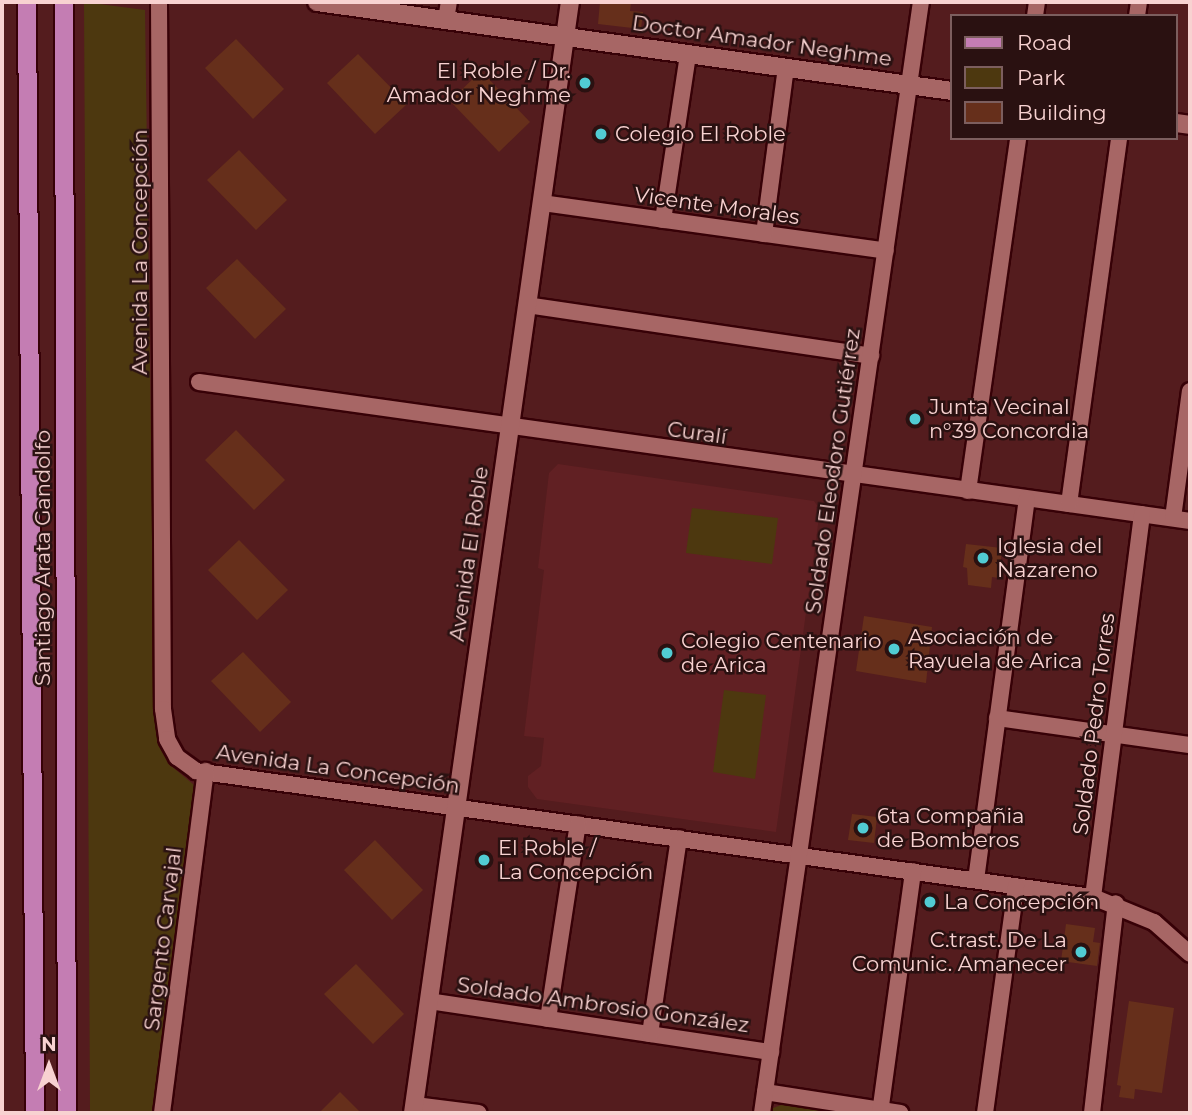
<!DOCTYPE html>
<html>
<head>
<meta charset="utf-8">
<style>
	body { margin:0 }
	#map { position:relative; width:1192px; height:1115px; overflow:hidden; background:#541c1e; font-family:Montserrat,sans-serif }
	div>[style] { position:absolute }
	.built>* { inset:0; background:#612023 }
	.green>* { inset:0; background:#4d380f }
	.building>* { inset:0; background:#662f1b }
	.roads { filter:drop-shadow(2px 0 #370107) drop-shadow(-2px 0 #370107) drop-shadow(0 2px #370107) drop-shadow(0 -2px #370107) }
	.minor>* { height:16px; margin:-8px; padding:0 8px; transform-origin:8px; border-radius:8px; background:#a76665 }
	.tertiary>* { height:18px; margin:-9px; padding:0 9px; transform-origin:9px; border-radius:9px; background:#a76665 }
	.secondary>* { height:18px; margin:-9px; padding:0 9px; transform-origin:9px; border-radius:9px; background:#a76665 }
	.primary>* { height:18px; margin:-9px; padding:0 9px; transform-origin:9px; border-radius:9px; background:#c47db3 }
	.dots>* { width:19px; height:19px; translate:-50% -50%; box-sizing:border-box; border:4px solid #2a1111; border-radius:50% }
	span { translate:-50% -50%; white-space:nowrap; text-align:center; line-height:1.15; -webkit-text-stroke:5px #2a1111; paint-order:stroke }
	.street-label { font-size:21px; color:#f8d2d1 }
	.poi-label { font-size:21px; color:#f8d2d1 }
	.right { translate:-100% -50%; text-align:right }
	.left { translate:0 -50%; text-align:left }
	.frame { position:absolute; inset:0; border:4px solid #f8d2d1; pointer-events:none }
	.legend { position:absolute; left:950px; top:14px; width:228px; height:126px; box-sizing:border-box; background:#2a1111; border:2px solid #7c5e5e; margin:0; padding:9px 12px; list-style:none; font-size:21px; color:#f8d2d1 }
	.legend li { display:flex; align-items:center; gap:14px; height:35px }
	.legend b { width:35px; border:2px solid #7c5e5e }
	.north { position:absolute; left:14px; top:1031px; width:70px; height:70px; -webkit-text-stroke:5px #2a1111; paint-order:stroke; rotate:0deg; font-size:19px; font-weight:700; line-height:28px; text-align:center; color:#f8d2d1 }
	.north::after { content:''; display:block; margin:auto; width:24px; height:32px; background:#f8d2d1; clip-path:polygon(50% 0,100% 100%,50% 72%,0 100%) }
</style>
</head>
<body>
<div id="map">
	<div class="built">
		<i style="clip-path:polygon(558px 464px,814px 501px,820px 510px,776px 832px,537px 799px,528px 787px,528px 776px,541px 766px,544px 738px,524px 736px,544px 570px,538px 568px,549px 473px)"></i>
	</div>
	<div class="green">
		<i style="clip-path:polygon(84px 2px,145px 10px,155px 720px,168px 763px,194px 785px,196px 793px,157px 1113px,90px 1113px)"></i>
		<i style="clip-path:polygon(692px 508px,778px 518px,772px 564px,686px 553px)"></i>
		<i style="clip-path:polygon(724px 690px,766px 695px,755px 779px,713px 772px)"></i>
		<i style="clip-path:polygon(784px 1104px,851px 1113px,773px 1113px,773px 1108px)"></i>
	</div>
	<div class="building">
		<i style="clip-path:polygon(600px 2px,631px 2px,630px 11px,643px 12px,641px 29px,598px 24px)"></i>
		<i style="clip-path:polygon(236px 39px,284px 89px,253px 119px,205px 68px)"></i>
		<i style="clip-path:polygon(358px 54px,407px 104px,375px 134px,327px 83px)"></i>
		<i style="clip-path:polygon(481px 71px,530px 122px,499px 152px,450px 101px)"></i>
		<i style="clip-path:polygon(239px 150px,287px 200px,256px 230px,207px 180px)"></i>
		<i style="clip-path:polygon(237px 259px,286px 309px,255px 339px,206px 288px)"></i>
		<i style="clip-path:polygon(236px 430px,285px 480px,254px 510px,205px 460px)"></i>
		<i style="clip-path:polygon(239px 540px,288px 590px,257px 620px,208px 570px)"></i>
		<i style="clip-path:polygon(966px 544px,1002px 548px,999px 578px,992px 577px,991px 588px,968px 585px,967px 568px,963px 567px)"></i>
		<i style="clip-path:polygon(864px 616px,932px 627px,926px 683px,856px 671px)"></i>
		<i style="clip-path:polygon(243px 652px,291px 702px,260px 732px,211px 681px)"></i>
		<i style="clip-path:polygon(852px 814px,877px 817px,874px 843px,848px 840px)"></i>
		<i style="clip-path:polygon(375px 840px,423px 890px,392px 920px,344px 870px)"></i>
		<i style="clip-path:polygon(1066px 924px,1095px 928px,1093px 942px,1100px 943px,1097px 966px,1061px 961px)"></i>
		<i style="clip-path:polygon(356px 964px,404px 1014px,373px 1044px,324px 994px)"></i>
		<i style="clip-path:polygon(1129px 1001px,1174px 1008px,1162px 1093px,1135px 1089px,1134px 1099px,1119px 1097px,1121px 1086px,1117px 1085px)"></i>
		<i style="clip-path:polygon(340px 1092px,361px 1113px,319px 1113px)"></i>
	</div>
	<div class="roads">
		<div class="minor">
			<i style="left:159px;top:2px;width:707px;rotate:89.68deg"></i>
			<i style="left:163px;top:709px;width:30px;rotate:82deg"></i>
			<i style="left:167px;top:739px;width:21px;rotate:61deg"></i>
			<i style="left:177px;top:757px;width:24px;rotate:36deg"></i>
			<i style="left:196px;top:771px;width:906px;rotate:8deg"></i>
			<i style="left:1093px;top:897px;width:66px;rotate:22.3deg"></i>
			<i style="left:1154px;top:922px;width:48px;rotate:41.6deg"></i>
			<i style="left:1035px;top:16px;width:14px;rotate:-82deg"></i>
			<i style="left:1137px;top:16px;width:14px;rotate:-82deg"></i>
			<i style="left:446px;top:20px;width:18px;rotate:-81deg"></i>
			<i style="left:542px;top:203px;width:347px;rotate:7.9deg"></i>
			<i style="left:663px;top:220px;width:168px;rotate:-81.4deg"></i>
			<i style="left:764px;top:234px;width:167px;rotate:-82.5deg"></i>
			<i style="left:527px;top:305px;width:348px;rotate:8.4deg"></i>
			<i style="left:199px;top:382px;width:1001px;rotate:7.98deg"></i>
			<i style="left:968px;top:491px;width:357px;rotate:-81.9deg"></i>
			<i style="left:1069px;top:504px;width:369px;rotate:-82.2deg"></i>
			<i style="left:1173px;top:518px;width:128px;rotate:-82.4deg"></i>
			<i style="left:997px;top:718px;width:195px;rotate:8deg"></i>
			<i style="left:976px;top:880px;width:384px;rotate:-82.4deg"></i>
			<i style="left:1093px;top:897px;width:386px;rotate:-82.7deg"></i>
			<i style="left:429px;top:1001px;width:346px;rotate:8.5deg"></i>
			<i style="left:548px;top:1019px;width:197px;rotate:-81.3deg"></i>
			<i style="left:650px;top:1034px;width:198px;rotate:-81.6deg"></i>
			<i style="left:765px;top:1092px;width:137px;rotate:8.8deg"></i>
			<i style="left:415px;top:1105px;width:64px;rotate:7.1deg"></i>
			<i style="left:162px;top:1113px;width:345px;rotate:-82.7deg"></i>
			<i style="left:762px;top:1113px;width:1122px;rotate:-81.86deg"></i>
			<i style="left:880px;top:1113px;width:244px;rotate:-82.2deg"></i>
			<i style="left:985px;top:1113px;width:229px;rotate:-82.2deg"></i>
			<i style="left:1092px;top:1113px;width:211px;rotate:-83.5deg"></i>
		</div>
		<div class="tertiary">
			<i style="left:413px;top:1113px;width:1122px;rotate:-81.96deg"></i>
		</div>
		<div class="secondary">
			<i style="left:317px;top:2px;width:641px;rotate:7.98deg"></i>
			<i style="left:1176px;top:123px;width:14px;rotate:8deg"></i>
		</div>
		<div class="primary">
			<i style="left:27px;top:2px;width:1111px;rotate:89.59deg"></i>
			<i style="left:64px;top:2px;width:1111px;rotate:89.85deg"></i>
		</div>
	</div>
	<div class="dots">
		<i style="left:585px;top:83px;background:#51ccd3"></i>
		<i style="left:601px;top:134px;background:#51ccd3"></i>
		<i style="left:915px;top:419px;background:#51ccd3"></i>
		<i style="left:983px;top:558px;background:#51ccd3"></i>
		<i style="left:894px;top:649px;background:#51ccd3"></i>
		<i style="left:667px;top:653px;background:#51ccd3"></i>
		<i style="left:863px;top:828px;background:#51ccd3"></i>
		<i style="left:484px;top:860px;background:#51ccd3"></i>
		<i style="left:930px;top:902px;background:#51ccd3"></i>
		<i style="left:1081px;top:952px;background:#51ccd3"></i>
	</div>
	<div class="street-label">
		<span style="left:762px;top:41px;rotate:8deg">Doctor Amador Neghme</span>
		<span style="left:717px;top:206px;rotate:8deg">Vicente Morales</span>
		<span style="left:140px;top:252px;rotate:-90deg">Avenida La Concepción</span>
		<span style="left:697px;top:433px;rotate:8deg">Curalí</span>
		<span style="left:833px;top:471px;rotate:-82deg">Soldado Eleodoro Gutiérrez</span>
		<span style="left:469px;top:554px;rotate:-82deg">Avenida El Roble</span>
		<span style="left:43px;top:558px;rotate:-90deg">Santiago Arata Gandolfo</span>
		<span style="left:1094px;top:724px;rotate:-83deg">Soldado Pedro Torres</span>
		<span style="left:338px;top:769px;rotate:8deg">Avenida La Concepción</span>
		<span style="left:163px;top:939px;rotate:-83deg">Sargento Carvajal</span>
		<span style="left:603px;top:1005px;rotate:8deg">Soldado Ambrosio González</span>
	</div>
	<div class="poi-label">
		<span class="right" style="left:571px;top:83px">El Roble / Dr.<br>Amador Neghme</span>
		<span class="left" style="left:615px;top:134px">Colegio El Roble</span>
		<span class="left" style="left:929px;top:419px">Junta Vecinal<br>n°39 Concordia</span>
		<span class="left" style="left:997px;top:558px">Iglesia del<br>Nazareno</span>
		<span class="left" style="left:908px;top:649px">Asociación de<br>Rayuela de Arica</span>
		<span class="left" style="left:681px;top:653px">Colegio Centenario<br>de Arica</span>
		<span class="left" style="left:877px;top:828px">6ta Compañia<br>de Bomberos</span>
		<span class="left" style="left:498px;top:860px">El Roble /<br>La Concepción</span>
		<span class="left" style="left:944px;top:902px">La Concepción</span>
		<span class="right" style="left:1067px;top:952px">C.trast. De La<br>Comunic. Amanecer</span>
	</div>
	<div class="frame"></div>
	<ul class="legend">
	<li><b style="height:9px;background:#c47db3"></b>Road</li>
	<li><b style="height:19px;background:#4d380f"></b>Park</li>
	<li><b style="height:19px;background:#662f1b"></b>Building</li>
	</ul>
	<div class="north">N</div>
</div>
</body>
</html>
